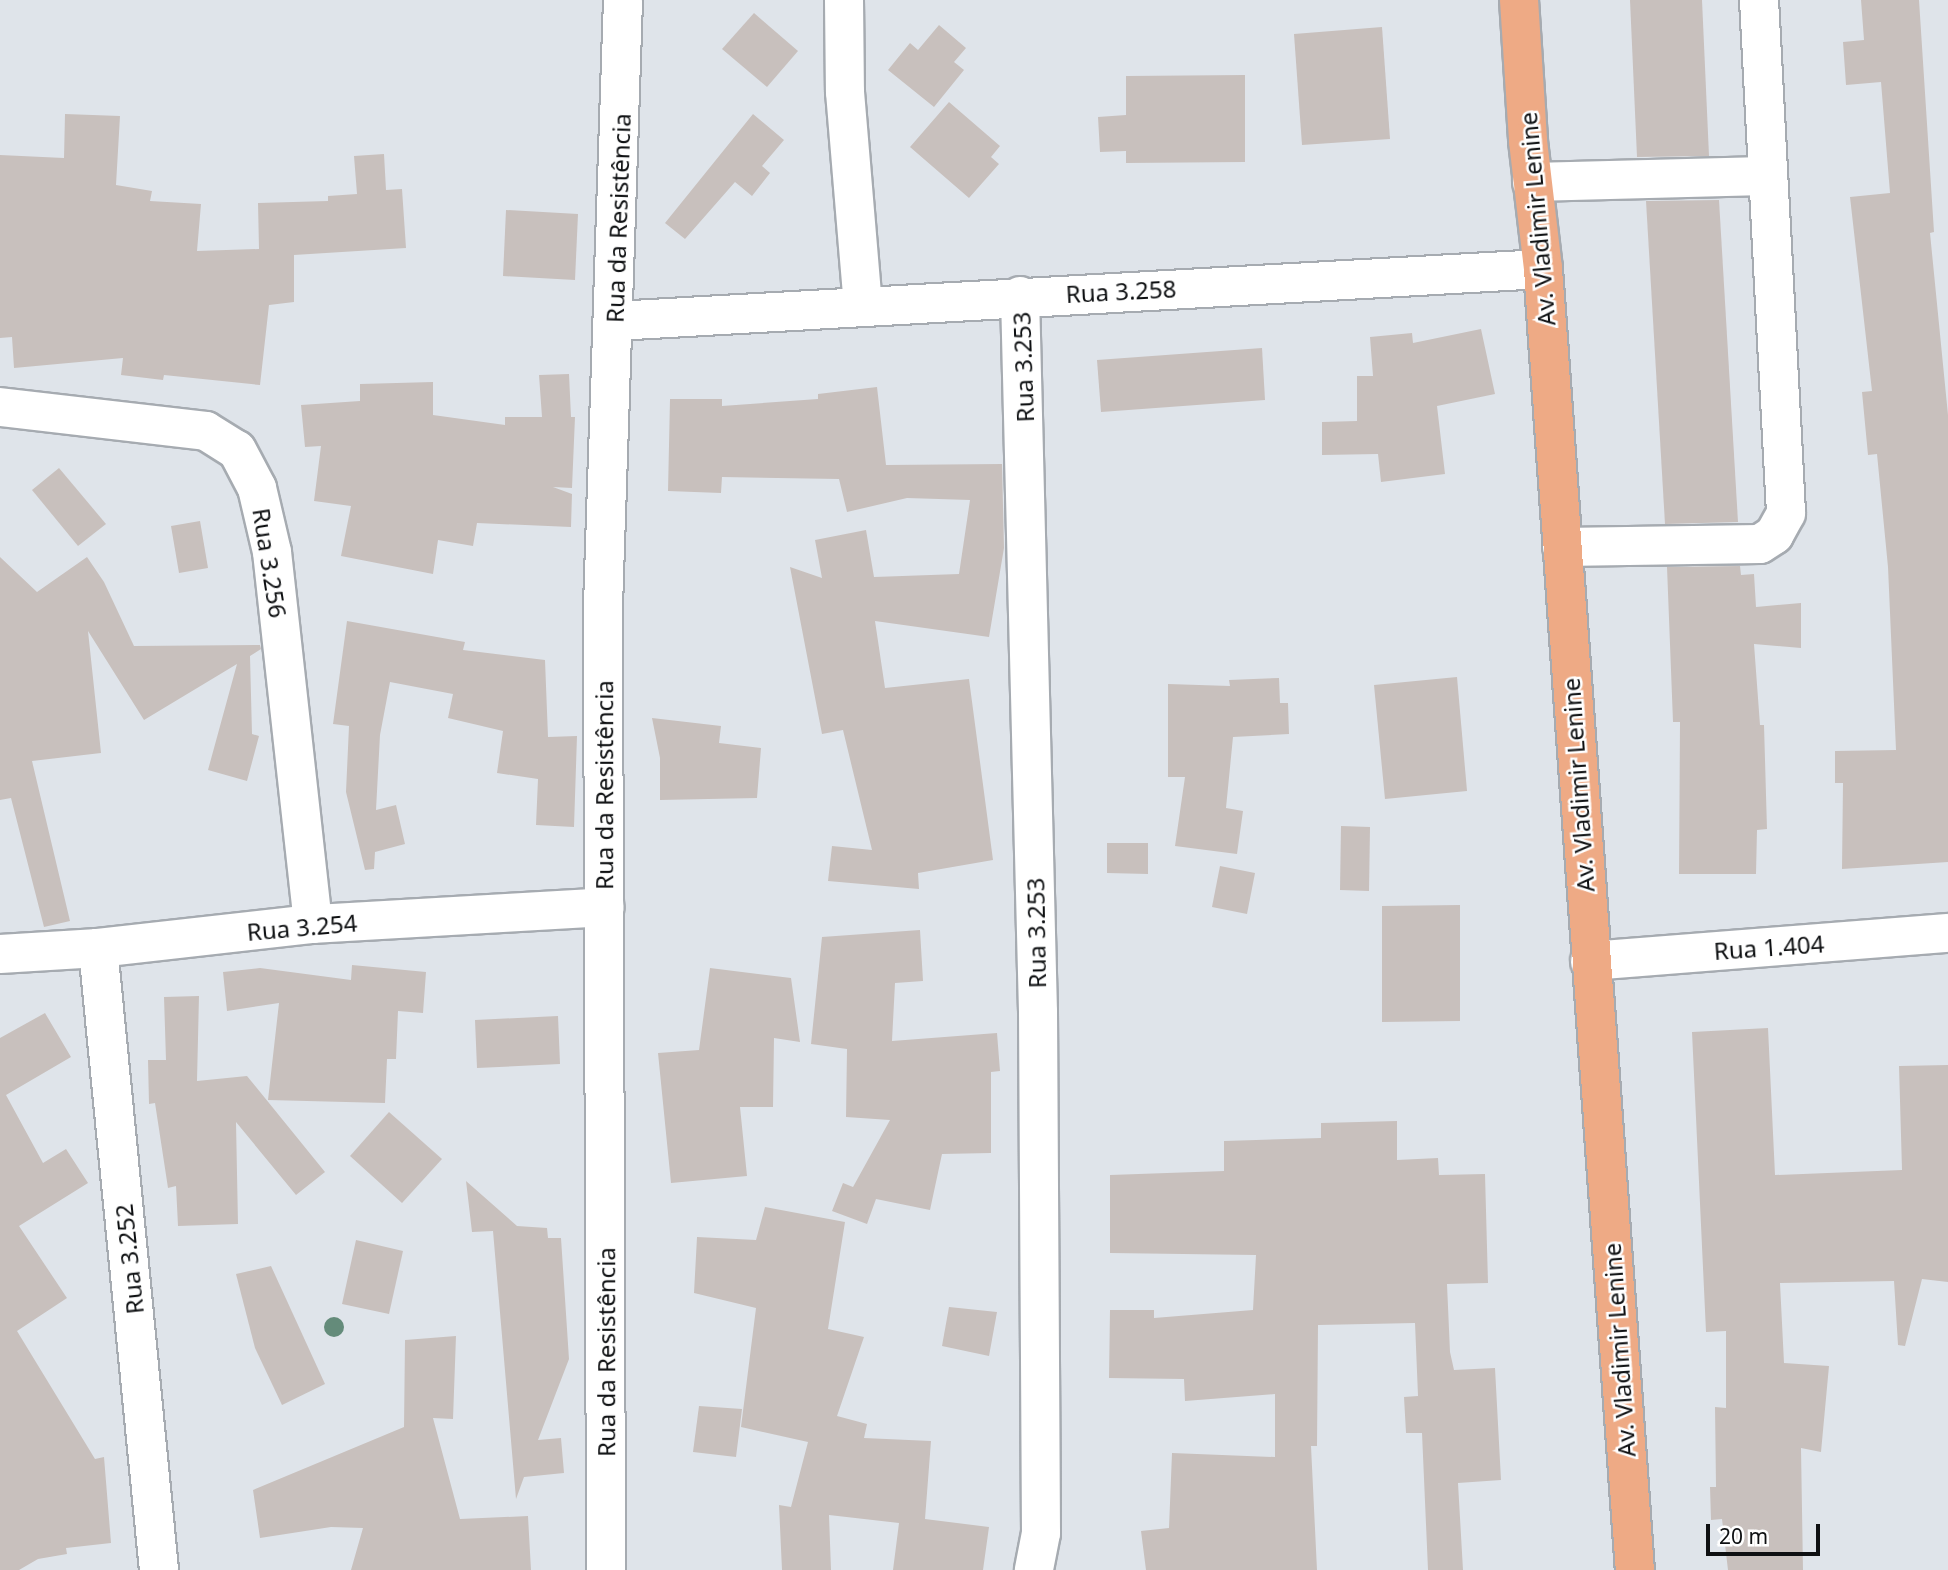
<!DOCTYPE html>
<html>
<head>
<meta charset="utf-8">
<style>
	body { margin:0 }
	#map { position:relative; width:1948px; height:1570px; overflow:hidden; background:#dfe4ea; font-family:"Noto Sans",sans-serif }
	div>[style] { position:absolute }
	.building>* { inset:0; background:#c8c0bd }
	.roads { filter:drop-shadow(2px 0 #a6abb1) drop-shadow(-2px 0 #a6abb1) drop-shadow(0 2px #a6abb1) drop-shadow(0 -2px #a6abb1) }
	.minor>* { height:38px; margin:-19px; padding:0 19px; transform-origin:19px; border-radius:19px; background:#fff }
	.major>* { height:38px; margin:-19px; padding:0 19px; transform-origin:19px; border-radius:19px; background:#eeaa85 }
	.trees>* { width:20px; height:20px; margin:-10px; border-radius:50%; background:#648b7a }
	span { translate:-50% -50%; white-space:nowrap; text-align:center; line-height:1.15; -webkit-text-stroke:5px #fff; paint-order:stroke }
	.street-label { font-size:24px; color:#0e1012 }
	.scale { position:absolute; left:1706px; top:1524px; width:114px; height:32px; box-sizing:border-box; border:4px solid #0e1012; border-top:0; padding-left:9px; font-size:21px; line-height:24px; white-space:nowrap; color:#0e1012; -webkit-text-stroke:5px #fff; paint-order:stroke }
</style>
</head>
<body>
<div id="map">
	<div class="building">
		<i style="clip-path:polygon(1630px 0,1702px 0,1709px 156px,1637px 157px)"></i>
		<i style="clip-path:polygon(1861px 0,1919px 0,1934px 232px,1930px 233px,1948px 415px,1948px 862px,1842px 869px,1843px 783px,1835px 783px,1835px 751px,1896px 750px,1888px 567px,1877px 454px,1868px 455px,1862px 392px,1872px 391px,1850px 197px,1890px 193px,1881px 82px,1846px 85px,1843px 42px,1864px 40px)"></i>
		<i style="clip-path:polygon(754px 13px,798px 51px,767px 87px,722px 49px)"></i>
		<i style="clip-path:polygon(939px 25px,966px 48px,954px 62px,964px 70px,934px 107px,888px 70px,910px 43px,918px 50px)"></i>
		<i style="clip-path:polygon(1382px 27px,1390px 139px,1302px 145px,1294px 34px)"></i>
		<i style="clip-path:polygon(1245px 75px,1245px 162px,1126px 163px,1126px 151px,1100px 152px,1098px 117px,1126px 115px,1126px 76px)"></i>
		<i style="clip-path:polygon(949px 102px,1000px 146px,991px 157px,999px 164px,969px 198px,910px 147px)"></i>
		<i style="clip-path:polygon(65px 114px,120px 116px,116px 185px,152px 191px,150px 201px,201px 204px,197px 251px,259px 249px,258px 203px,328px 201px,328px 196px,357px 194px,354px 156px,384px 154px,386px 190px,402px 189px,406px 248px,294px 255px,294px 302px,269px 305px,260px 385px,164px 375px,163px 380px,121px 375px,123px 358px,14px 368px,12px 337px,0 338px,0 155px,64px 158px)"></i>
		<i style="clip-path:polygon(753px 114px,784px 140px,762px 166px,770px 173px,752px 196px,735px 182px,685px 239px,665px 223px)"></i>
		<i style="clip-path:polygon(1719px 200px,1738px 522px,1665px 524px,1646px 201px)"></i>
		<i style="clip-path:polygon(506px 210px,578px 214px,575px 280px,503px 276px)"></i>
		<i style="clip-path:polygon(1481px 329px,1495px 394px,1437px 406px,1445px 474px,1381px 482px,1378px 454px,1322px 455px,1322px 422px,1357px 421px,1357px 376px,1373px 376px,1370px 337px,1412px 333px,1413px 343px)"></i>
		<i style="clip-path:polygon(1262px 348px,1265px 400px,1101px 412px,1097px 360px)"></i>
		<i style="clip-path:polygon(569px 374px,571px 417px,575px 417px,572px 488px,553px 487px,572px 494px,571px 527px,477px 523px,473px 546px,438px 540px,433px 574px,341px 556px,351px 506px,314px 501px,321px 446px,305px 447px,301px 405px,360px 401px,360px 384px,433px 382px,433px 415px,505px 425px,505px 417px,542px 417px,539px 375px)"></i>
		<i style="clip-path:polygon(877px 387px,886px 465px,1002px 464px,1004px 548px,989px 637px,875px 621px,885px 688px,969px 679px,993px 860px,918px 873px,919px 889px,828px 881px,832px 846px,872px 850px,843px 730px,822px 734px,790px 567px,822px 578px,815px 540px,866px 530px,874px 577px,959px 574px,970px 500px,907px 498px,847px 512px,839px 479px,722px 477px,721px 493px,668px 491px,670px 399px,722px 399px,722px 406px,818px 399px,818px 394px)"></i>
		<i style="clip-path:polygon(59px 468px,106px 524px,78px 546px,32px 490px)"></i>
		<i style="clip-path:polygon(200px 521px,208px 568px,179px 573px,171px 526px)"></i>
		<i style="clip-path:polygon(0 557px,37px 592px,87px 557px,104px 582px,134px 646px,260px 645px,261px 649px,250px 656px,252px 734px,259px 736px,247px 781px,208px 770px,237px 664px,144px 720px,88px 631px,101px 753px,32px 761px,70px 921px,44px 927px,11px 798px,0 800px)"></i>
		<i style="clip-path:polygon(1740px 566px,1741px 575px,1754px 574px,1756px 607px,1801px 603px,1801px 648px,1754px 644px,1760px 725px,1764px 725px,1767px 829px,1757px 830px,1756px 874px,1679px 874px,1680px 722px,1673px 722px,1667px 567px)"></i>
		<i style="clip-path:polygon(347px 621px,465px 642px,463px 650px,545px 660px,548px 737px,577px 736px,574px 827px,536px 825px,538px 779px,497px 773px,503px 731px,448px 718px,453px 694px,390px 682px,380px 735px,376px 810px,396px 805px,405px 844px,375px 852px,374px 869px,365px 870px,346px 792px,349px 726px,333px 724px)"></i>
		<i style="clip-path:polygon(1457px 677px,1467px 791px,1385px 799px,1374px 685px)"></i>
		<i style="clip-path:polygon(1279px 678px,1280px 703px,1288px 703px,1289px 734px,1233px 737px,1226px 808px,1243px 811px,1237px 854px,1175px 846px,1185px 777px,1168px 777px,1168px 684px,1230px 686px,1229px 680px)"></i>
		<i style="clip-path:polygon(652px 718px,721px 726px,719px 743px,761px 748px,757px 798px,660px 800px,660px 758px)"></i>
		<i style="clip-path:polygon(1341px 826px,1370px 827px,1369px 891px,1340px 890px)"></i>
		<i style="clip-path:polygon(1107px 843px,1148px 843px,1148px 874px,1107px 873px)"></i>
		<i style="clip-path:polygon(1220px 866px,1255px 873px,1247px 914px,1212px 907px)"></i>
		<i style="clip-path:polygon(1460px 905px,1460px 1021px,1382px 1022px,1382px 906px)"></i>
		<i style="clip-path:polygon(920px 930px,923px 981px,895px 983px,892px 1041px,997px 1033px,1000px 1071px,991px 1072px,991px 1153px,942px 1154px,930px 1210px,876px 1199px,867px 1224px,832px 1211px,843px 1183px,853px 1187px,890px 1120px,846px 1117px,847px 1049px,811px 1044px,822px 937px)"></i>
		<i style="clip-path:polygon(352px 965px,426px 972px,423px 1013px,398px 1011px,396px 1059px,387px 1059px,385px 1103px,268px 1100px,279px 1003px,227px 1011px,223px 972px,260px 968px,351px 980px)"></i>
		<i style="clip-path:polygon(710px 968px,791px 978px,800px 1042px,774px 1038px,773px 1107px,740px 1107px,747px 1176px,671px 1183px,658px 1053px,699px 1050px)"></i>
		<i style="clip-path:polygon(199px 996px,197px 1081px,247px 1076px,325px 1172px,296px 1195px,236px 1122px,238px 1224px,178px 1226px,176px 1186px,168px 1188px,155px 1103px,149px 1104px,148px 1060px,166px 1060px,164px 997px)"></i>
		<i style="clip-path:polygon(45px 1013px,71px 1057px,6px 1095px,43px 1163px,66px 1149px,88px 1183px,19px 1226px,67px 1298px,17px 1331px,95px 1459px,104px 1457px,111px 1543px,66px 1548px,67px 1554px,38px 1559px,19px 1570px,0 1570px,0 1038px)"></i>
		<i style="clip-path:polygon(558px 1016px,560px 1064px,477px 1068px,475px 1020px)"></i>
		<i style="clip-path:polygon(1768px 1028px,1775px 1175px,1902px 1170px,1899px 1066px,1948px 1065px,1948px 1282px,1922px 1279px,1905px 1346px,1898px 1345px,1894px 1281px,1780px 1283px,1784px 1363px,1829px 1366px,1821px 1452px,1801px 1448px,1803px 1570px,1728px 1570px,1722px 1519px,1711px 1520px,1710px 1487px,1716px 1487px,1715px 1407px,1726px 1408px,1726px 1331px,1706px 1332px,1692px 1032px)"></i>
		<i style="clip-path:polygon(389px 1112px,442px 1159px,402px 1203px,350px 1156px)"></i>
		<i style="clip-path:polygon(1397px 1121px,1397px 1160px,1438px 1158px,1439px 1175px,1485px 1174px,1488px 1283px,1447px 1284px,1450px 1352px,1454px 1370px,1495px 1368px,1501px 1480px,1458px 1483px,1463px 1570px,1428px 1570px,1422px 1433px,1406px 1433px,1404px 1397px,1418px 1396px,1415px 1323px,1318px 1325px,1317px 1446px,1311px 1446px,1317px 1570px,1146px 1570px,1141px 1531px,1169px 1528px,1172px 1453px,1275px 1457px,1275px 1394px,1185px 1401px,1184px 1379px,1109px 1378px,1110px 1310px,1154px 1310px,1154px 1318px,1253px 1310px,1256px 1255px,1110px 1253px,1110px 1175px,1224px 1171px,1224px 1141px,1321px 1138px,1321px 1123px)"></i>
		<i style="clip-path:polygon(466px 1181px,517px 1226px,547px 1228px,548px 1238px,561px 1238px,569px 1359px,538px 1440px,561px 1438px,564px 1473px,524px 1477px,516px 1499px,493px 1231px,472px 1232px)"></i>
		<i style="clip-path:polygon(765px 1207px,845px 1222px,828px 1329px,864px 1337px,837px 1416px,867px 1424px,864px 1438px,931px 1441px,925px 1519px,989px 1527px,983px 1570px,893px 1570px,899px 1523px,829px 1515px,831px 1570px,782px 1570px,779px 1505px,791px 1507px,808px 1442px,741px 1427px,756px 1308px,694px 1293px,697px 1237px,756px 1240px)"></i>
		<i style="clip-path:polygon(356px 1240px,403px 1251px,389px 1314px,342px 1304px)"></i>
		<i style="clip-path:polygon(271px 1266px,325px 1384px,282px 1405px,255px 1348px,236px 1274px)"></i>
		<i style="clip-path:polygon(949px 1307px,997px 1312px,989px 1356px,942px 1346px)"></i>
		<i style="clip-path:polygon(456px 1336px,453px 1419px,433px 1418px,460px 1519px,528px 1516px,531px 1570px,351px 1570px,363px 1528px,331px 1527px,260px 1538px,253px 1490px,404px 1427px,405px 1340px)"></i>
		<i style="clip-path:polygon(699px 1406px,742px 1409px,736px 1457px,693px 1452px)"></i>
	</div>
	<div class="roads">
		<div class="minor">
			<i style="left:844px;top:0;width:92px;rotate:89.4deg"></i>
			<i style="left:845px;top:92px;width:215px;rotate:85.2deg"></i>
			<i style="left:1532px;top:182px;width:233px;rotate:-1.5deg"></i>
			<i style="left:1020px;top:296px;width:716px;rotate:88.56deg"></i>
			<i style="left:1038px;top:1012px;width:521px;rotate:89.67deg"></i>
			<i style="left:1041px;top:1533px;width:38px;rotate:101deg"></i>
			<i style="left:615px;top:321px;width:929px;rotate:-3.21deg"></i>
			<i style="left:0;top:407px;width:207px;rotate:6.6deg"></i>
			<i style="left:206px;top:431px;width:36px;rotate:32deg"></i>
			<i style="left:237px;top:450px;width:43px;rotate:62.2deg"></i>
			<i style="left:257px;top:488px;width:66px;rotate:76.8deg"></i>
			<i style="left:272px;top:552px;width:374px;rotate:83.7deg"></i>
			<i style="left:1562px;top:547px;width:198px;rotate:-0.9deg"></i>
			<i style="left:1760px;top:544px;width:17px;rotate:-33deg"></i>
			<i style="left:1774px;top:535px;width:25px;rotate:-61deg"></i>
			<i style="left:1786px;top:513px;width:514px;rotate:-93.01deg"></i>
			<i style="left:98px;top:948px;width:625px;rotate:84.4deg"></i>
			<i style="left:0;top:954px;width:98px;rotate:-3.5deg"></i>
			<i style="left:98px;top:948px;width:216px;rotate:-6.4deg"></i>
			<i style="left:313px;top:924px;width:292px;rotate:-3.3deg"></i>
			<i style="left:1590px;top:961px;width:359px;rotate:-4.5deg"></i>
			<i style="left:606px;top:1570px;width:964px;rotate:-90.18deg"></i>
			<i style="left:603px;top:606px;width:606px;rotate:-88.11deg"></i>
		</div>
		<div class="major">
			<i style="left:1519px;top:0;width:141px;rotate:86.3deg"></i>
			<i style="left:1528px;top:141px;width:129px;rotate:83.3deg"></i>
			<i style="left:1543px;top:269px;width:1304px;rotate:85.96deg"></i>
		</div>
	</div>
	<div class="trees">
		<i style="left:334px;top:1327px"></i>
	</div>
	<div class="street-label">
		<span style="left:618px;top:218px;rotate:-88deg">Rua da Resistência</span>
		<span style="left:1537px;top:219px;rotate:-95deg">Av. Vladimir Lenine</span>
		<span style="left:1121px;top:291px;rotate:-3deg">Rua 3.258</span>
		<span style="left:1023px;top:367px;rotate:-92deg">Rua 3.253</span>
		<span style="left:270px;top:563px;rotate:81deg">Rua 3.256</span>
		<span style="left:604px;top:785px;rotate:-90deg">Rua da Resistência</span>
		<span style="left:1578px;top:785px;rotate:-94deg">Av. Vladimir Lenine</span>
		<span style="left:302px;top:927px;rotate:-5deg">Rua 3.254</span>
		<span style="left:1036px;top:933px;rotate:-91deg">Rua 3.253</span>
		<span style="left:1769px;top:947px;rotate:-4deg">Rua 1.404</span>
		<span style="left:129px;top:1259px;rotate:-96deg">Rua 3.252</span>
		<span style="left:1619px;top:1350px;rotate:-94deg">Av. Vladimir Lenine</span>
		<span style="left:606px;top:1352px;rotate:-90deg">Rua da Resistência</span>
	</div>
	<div class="scale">20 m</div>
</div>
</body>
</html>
